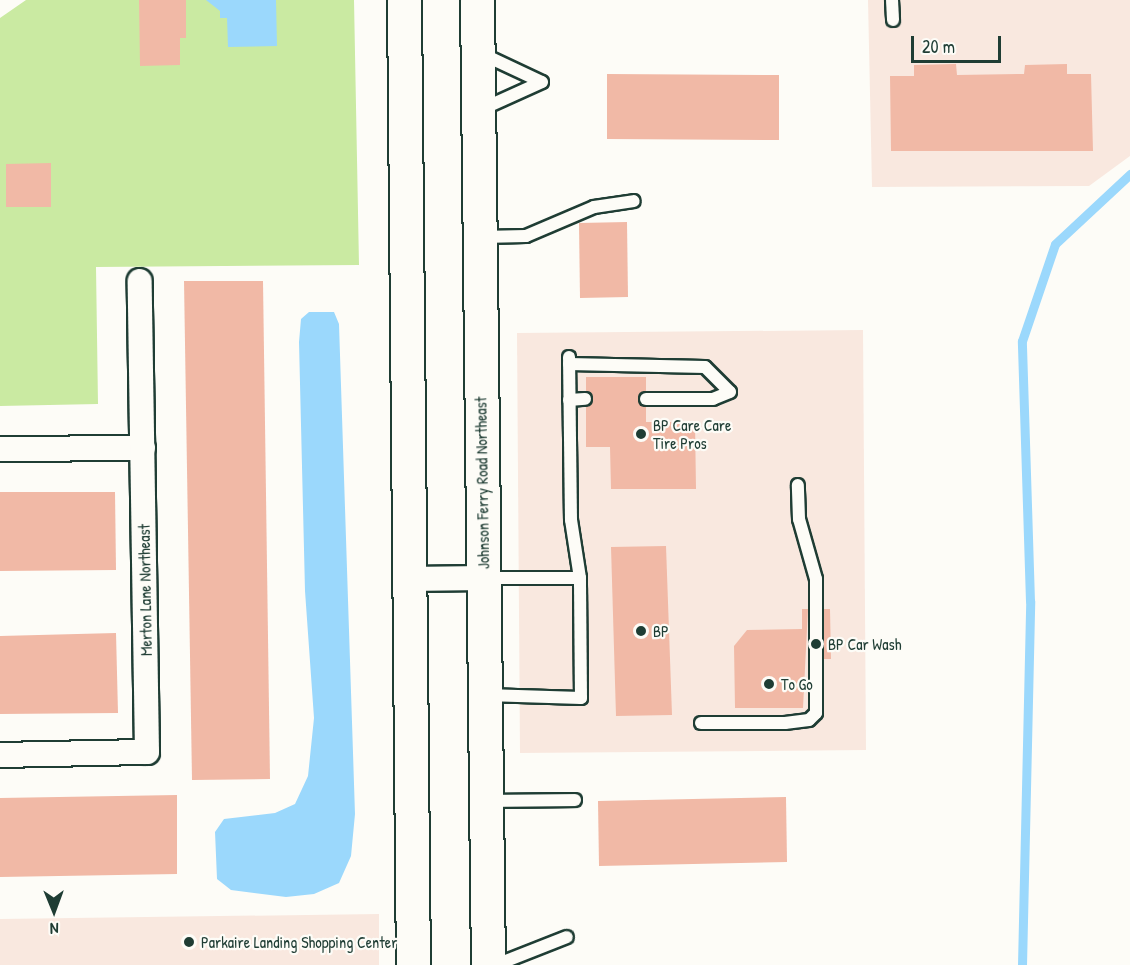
<!DOCTYPE html>
<html>
<head>
<meta charset="utf-8">
<style>
	body { margin:0 }
	#map { position:relative; width:1130px; height:965px; overflow:hidden; background:#fdfcf7; font-family:"Patrick Hand",sans-serif }
	div>[style] { position:absolute }
	.built>* { inset:0; background:#f9e8df }
	.green>* { inset:0; background:#caeaa2 }
	.water>* { inset:0; background:#9bd8fc }
	.stream>* { height:9px; margin:-4.5px; padding:0 4.5px; transform-origin:4.5px; border-radius:4.5px; background:#9bd8fc }
	.building>* { inset:0; background:#f1b9a6 }
	.roads { filter:drop-shadow(2px 0 #1f3d34) drop-shadow(-2px 0 #1f3d34) drop-shadow(0 2px #1f3d34) drop-shadow(0 -2px #1f3d34) }
	.service>* { height:12px; margin:-6px; padding:0 6px; transform-origin:6px; border-radius:6px; background:#fdfcf7 }
	.minor>* { height:24px; margin:-12px; padding:0 12px; transform-origin:12px; border-radius:12px; background:#fdfcf7 }
	.primary>* { height:33px; margin:-16.5px; padding:0 16.5px; transform-origin:16.5px; border-radius:16.5px; background:#fdfcf7 }
	.dots>* { width:16px; height:16px; translate:-50% -50%; box-sizing:border-box; border:3px solid #fdfcf7; border-radius:50% }
	span { translate:-50% -50%; white-space:nowrap; text-align:center; line-height:1.15; -webkit-text-stroke:4.5px #fdfcf7; paint-order:stroke }
	.poi-label { font-size:16px; color:#1f3d34 }
	.left { translate:0 -50%; text-align:left }
	.street-label { font-size:16px; color:#1f3d34 }
	.north { position:absolute; left:24px; top:881px; width:60px; height:60px; -webkit-text-stroke:4px #fdfcf7; paint-order:stroke; rotate:179deg; font-size:16px; font-weight:700; line-height:24px; text-align:center; color:#1f3d34 }
	.north::after { content:''; display:block; margin:auto; width:21px; height:27px; background:#1f3d34; clip-path:polygon(50% 0,100% 100%,50% 72%,0 100%) }
	.scale { position:absolute; left:911px; top:36px; width:90px; height:27px; box-sizing:border-box; border:3px solid #1f3d34; border-top:0; padding-left:8px; font-size:18px; line-height:21px; white-space:nowrap; color:#1f3d34; -webkit-text-stroke:4px #fdfcf7; paint-order:stroke }
</style>
</head>
<body>
<div id="map">
	<div class="built">
		<i style="clip-path:polygon(868px 0,1130px 0,1130px 156px,1089px 186px,872px 187px)"></i>
		<i style="clip-path:polygon(863px 330px,866px 750px,520px 753px,517px 333px)"></i>
		<i style="clip-path:polygon(379px 914px,379px 965px,0 965px,0 919px)"></i>
	</div>
	<div class="green">
		<i style="clip-path:polygon(26px 0,354px 0,359px 265px,96px 267px,98px 404px,0 406px,0 18px)"></i>
	</div>
	<div class="water">
		<i style="clip-path:polygon(206px 0,276px 0,277px 46px,228px 47px,227px 18px,220px 18px,220px 11px)"></i>
		<i style="clip-path:polygon(309px 312px,334px 312px,339px 324px,355px 814px,351px 856px,339px 883px,314px 894px,286px 897px,231px 890px,217px 879px,215px 832px,224px 819px,275px 813px,295px 804px,308px 776px,314px 718px,305px 591px,299px 342px,301px 319px)"></i>
	</div>
	<div class="stream">
		<i style="left:1022px;top:965px;width:364px;rotate:-88.7deg"></i>
		<i style="left:1030px;top:601px;width:260px;rotate:-91.8deg"></i>
		<i style="left:1022px;top:341px;width:102px;rotate:-71.2deg"></i>
		<i style="left:1055px;top:244px;width:103px;rotate:-43deg"></i>
	</div>
	<div class="building">
		<i style="clip-path:polygon(139px 0,186px 0,186px 38px,180px 38px,180px 65px,140px 66px)"></i>
		<i style="clip-path:polygon(956px 64px,957px 75px,1024px 74px,1025px 65px,1067px 64px,1067px 74px,1091px 74px,1093px 151px,891px 151px,890px 76px,914px 76px,914px 65px)"></i>
		<i style="clip-path:polygon(607px 74px,779px 75px,779px 140px,607px 139px)"></i>
		<i style="clip-path:polygon(51px 163px,51px 207px,6px 207px,6px 164px)"></i>
		<i style="clip-path:polygon(627px 222px,628px 297px,580px 298px,579px 223px)"></i>
		<i style="clip-path:polygon(184px 281px,263px 281px,270px 779px,192px 780px)"></i>
		<i style="clip-path:polygon(586px 377px,646px 377px,646px 391px,638px 400px,646px 407px,646px 422px,695px 422px,696px 489px,611px 489px,610px 447px,586px 447px,586px 407px,593px 399px,586px 391px)"></i>
		<i style="clip-path:polygon(0 492px,115px 492px,116px 570px,0 571px)"></i>
		<i style="clip-path:polygon(666px 546px,672px 715px,616px 716px,611px 547px)"></i>
		<i style="clip-path:polygon(802px 609px,808px 609px,803px 708px,735px 708px,734px 646px,747px 630px,802px 629px)"></i>
		<i style="clip-path:polygon(824px 609px,830px 609px,831px 659px,824px 659px)"></i>
		<i style="clip-path:polygon(116px 633px,118px 713px,0 714px,0 636px)"></i>
		<i style="clip-path:polygon(177px 795px,177px 874px,0 877px,0 798px)"></i>
		<i style="clip-path:polygon(786px 797px,787px 862px,599px 866px,598px 801px)"></i>
	</div>
	<div class="roads">
		<div class="service">
			<i style="left:892px;top:0;width:20px;rotate:87deg"></i>
			<i style="left:480px;top:53px;width:68px;rotate:25.1deg"></i>
			<i style="left:480px;top:110px;width:68px;rotate:-24.3deg"></i>
			<i style="left:482px;top:237px;width:44px;rotate:-1.3deg"></i>
			<i style="left:526px;top:236px;width:74px;rotate:-23.1deg"></i>
			<i style="left:594px;top:207px;width:40px;rotate:-8.5deg"></i>
			<i style="left:569px;top:364px;width:136px;rotate:1.3deg"></i>
			<i style="left:705px;top:367px;width:35px;rotate:45deg"></i>
			<i style="left:730px;top:392px;width:18px;rotate:158deg"></i>
			<i style="left:713px;top:399px;width:67px;rotate:180deg"></i>
			<i style="left:569px;top:400px;width:16px;rotate:-4deg"></i>
			<i style="left:484px;top:578px;width:96px"></i>
			<i style="left:580px;top:578px;width:59px;rotate:-98.8deg"></i>
			<i style="left:571px;top:520px;width:163px;rotate:-90.7deg"></i>
			<i style="left:486px;top:695px;width:95px;rotate:1.8deg"></i>
			<i style="left:581px;top:698px;width:120px;rotate:-90.5deg"></i>
			<i style="left:701px;top:723px;width:84px"></i>
			<i style="left:785px;top:723px;width:24px;rotate:-7deg"></i>
			<i style="left:809px;top:720px;width:10px;rotate:-45deg"></i>
			<i style="left:816px;top:713px;width:134px;rotate:-90deg"></i>
			<i style="left:816px;top:579px;width:62px;rotate:-105.8deg"></i>
			<i style="left:799px;top:519px;width:34px;rotate:-92deg"></i>
			<i style="left:489px;top:801px;width:86px;rotate:-0.7deg"></i>
			<i style="left:496px;top:965px;width:76px;rotate:-21.5deg"></i>
		</div>
		<div class="minor">
			<i style="left:0;top:449px;width:143px;rotate:-0.4deg"></i>
			<i style="left:408px;top:579px;width:75px;rotate:-0.8deg"></i>
			<i style="left:0;top:755px;width:147px;rotate:-1.2deg"></i>
			<i style="left:147px;top:752px;width:471px;rotate:-90.9deg"></i>
		</div>
		<div class="primary">
			<i style="left:404px;top:0;width:965px;rotate:89.47deg"></i>
			<i style="left:477px;top:0;width:965px;rotate:89.35deg"></i>
		</div>
	</div>
	<div class="dots">
		<i style="left:641px;top:434px;background:#1f3d34"></i>
		<i style="left:641px;top:631px;background:#1f3d34"></i>
		<i style="left:816px;top:644px;background:#1f3d34"></i>
		<i style="left:769px;top:684px;background:#1f3d34"></i>
		<i style="left:189px;top:942px;background:#1f3d34"></i>
	</div>
	<div class="poi-label">
		<span class="left" style="left:653px;top:434px">BP Care Care<br>Tire Pros</span>
		<span class="left" style="left:653px;top:631px">BP</span>
		<span class="left" style="left:828px;top:644px">BP Car Wash</span>
		<span class="left" style="left:781px;top:684px">To Go</span>
		<span class="left" style="left:201px;top:942px">Parkaire Landing Shopping Center</span>
	</div>
	<div class="street-label">
		<span style="left:482px;top:483px;rotate:-91deg">Johnson Ferry Road Northeast</span>
		<span style="left:145px;top:590px;rotate:-91deg">Merton Lane Northeast</span>
	</div>
	<div class="north">N</div>
	<div class="scale">20 m</div>
</div>
</body>
</html>
